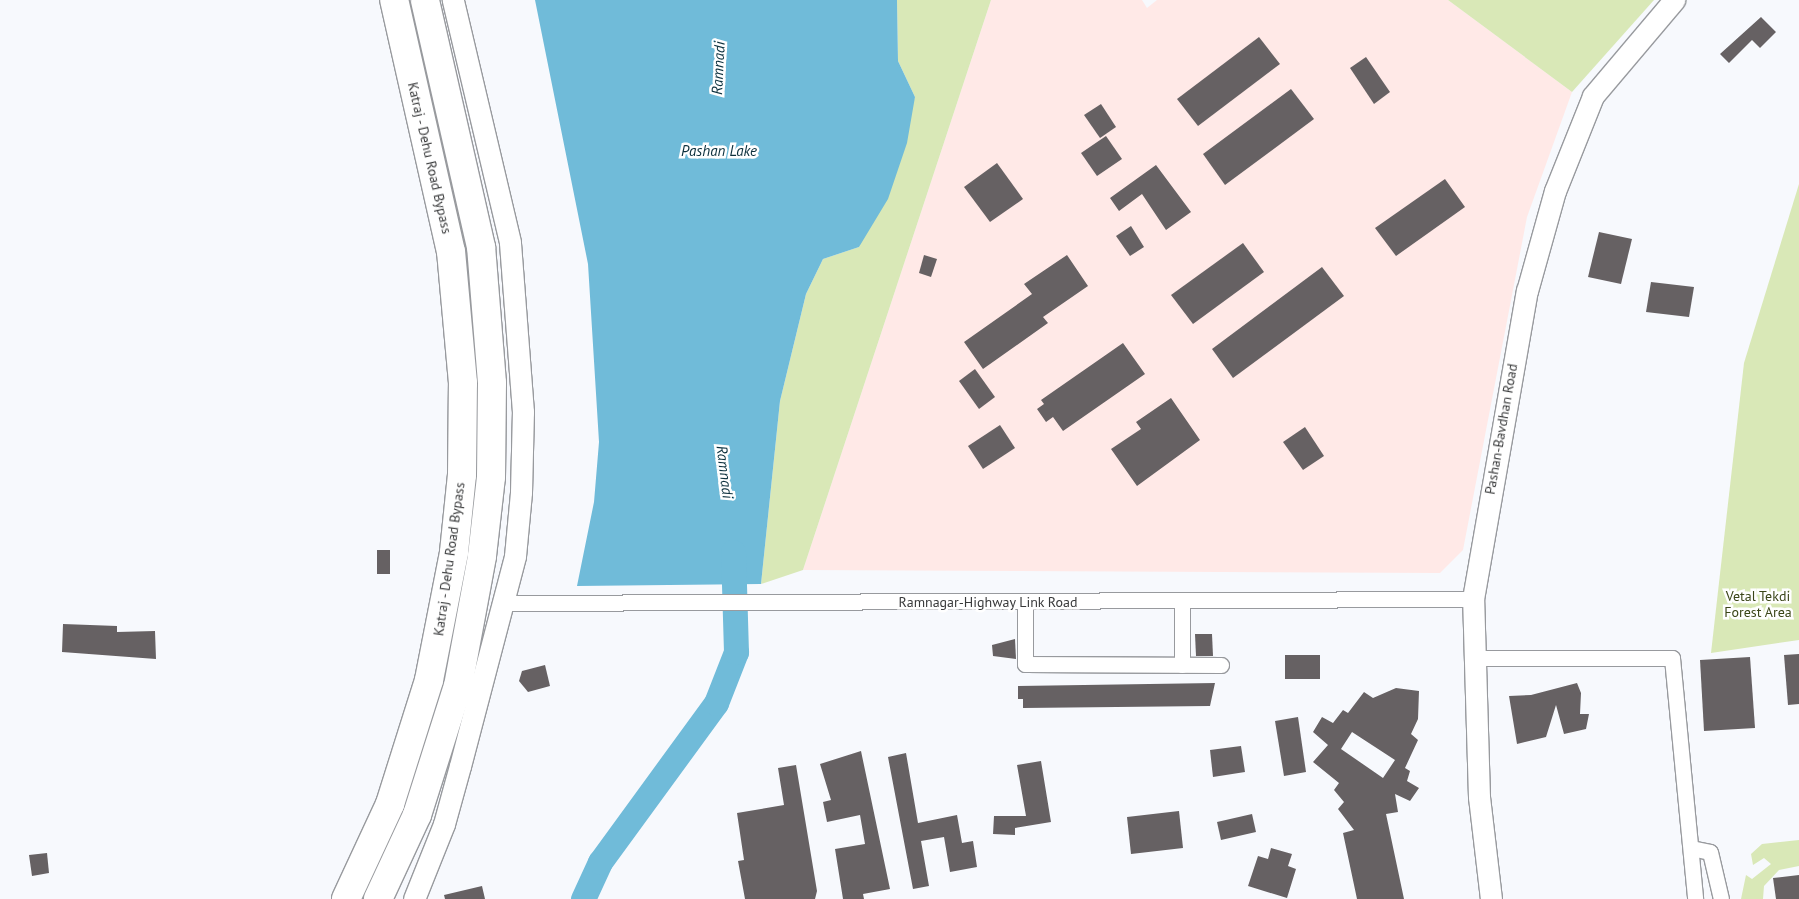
<!DOCTYPE html>
<html>
<head>
<meta charset="utf-8">
<style>
	body { margin:0 }
	#map { position:relative; width:1799px; height:899px; overflow:hidden; background:#f7f9fd; font-family:"PT Sans",sans-serif }
	div>[style] { position:absolute }
	.industrial>* { inset:0; background:#ffe9e7 }
	.green>* { inset:0; background:#d9e8b7 }
	.water>* { inset:0; background:#70bbd9 }
	.river>* { height:25px; margin:-12.5px; padding:0 12.5px; transform-origin:12.5px; border-radius:12.5px; background:#70bbd9 }
	.building>* { inset:0; background:#666163 }
	.roads { filter:drop-shadow(1px 0 #989a9e) drop-shadow(-1px 0 #989a9e) drop-shadow(0 1px #989a9e) drop-shadow(0 -1px #989a9e) }
	.street>* { height:15px; margin:-7.5px; padding:0 7.5px; transform-origin:7.5px; border-radius:7.5px; background:#fff }
	.secondary>* { height:21px; margin:-10.5px; padding:0 10.5px; transform-origin:10.5px; border-radius:10.5px; background:#fff }
	.highway>* { height:28px; margin:-14px; padding:0 14px; transform-origin:14px; border-radius:14px; background:#fff }
	span { translate:-50% -50%; white-space:nowrap; text-align:center; line-height:1.15; -webkit-text-stroke:5px #fff; paint-order:stroke }
	.street-label { font-size:14px; color:#38393a }
	.park-label { font-size:14px; color:#3b4618 }
	.water-label { font-size:15px; color:#0c303d; font-style:italic }
</style>
</head>
<body>
<div id="map">
	<div class="industrial">
		<i style="clip-path:polygon(991px 0,1142px 0,1147px 8px,1157px 0,1448px 0,1572px 92px,1527px 217px,1463px 550px,1440px 573px,803px 570px)"></i>
	</div>
	<div class="green">
		<i style="clip-path:polygon(897px 0,991px 0,803px 570px,761px 584px,780px 401px,806px 294px,823px 259px,859px 247px,915px 97px,898px 61px)"></i>
		<i style="clip-path:polygon(1448px 0,1654px 0,1572px 92px)"></i>
		<i style="clip-path:polygon(1799px 184px,1799px 640px,1711px 653px,1744px 363px)"></i>
		<i style="clip-path:polygon(1799px 840px,1799px 866px,1779px 870px,1764px 886px,1763px 899px,1741px 899px,1746px 875px,1752px 879px,1771px 864px,1764px 858px,1753px 865px,1751px 854px,1762px 844px)"></i>
	</div>
	<div class="water">
		<i style="clip-path:polygon(535px 0,897px 0,898px 61px,915px 97px,907px 143px,888px 199px,859px 247px,823px 259px,806px 294px,780px 401px,761px 584px,577px 586px,594px 502px,599px 442px,588px 264px)"></i>
	</div>
	<div class="river">
		<i style="left:583px;top:899px;width:41px;rotate:-65.3deg"></i>
		<i style="left:600px;top:862px;width:197px;rotate:-53.9deg"></i>
		<i style="left:716px;top:703px;width:55px;rotate:-68.6deg"></i>
		<i style="left:736px;top:652px;width:100px;rotate:-91.7deg"></i>
	</div>
	<div class="building">
		<i style="clip-path:polygon(1761px 17px,1776px 32px,1760px 48px,1752px 40px,1729px 63px,1720px 54px)"></i>
		<i style="clip-path:polygon(1259px 37px,1280px 64px,1198px 126px,1177px 99px)"></i>
		<i style="clip-path:polygon(1366px 57px,1390px 92px,1374px 104px,1350px 68px)"></i>
		<i style="clip-path:polygon(1291px 89px,1314px 119px,1225px 185px,1203px 154px)"></i>
		<i style="clip-path:polygon(1101px 104px,1116px 127px,1100px 138px,1084px 115px)"></i>
		<i style="clip-path:polygon(1106px 136px,1122px 159px,1097px 176px,1081px 153px)"></i>
		<i style="clip-path:polygon(997px 163px,1023px 199px,990px 222px,964px 187px)"></i>
		<i style="clip-path:polygon(1156px 165px,1191px 212px,1166px 230px,1142px 194px,1119px 211px,1110px 198px)"></i>
		<i style="clip-path:polygon(1445px 179px,1465px 207px,1396px 256px,1375px 228px)"></i>
		<i style="clip-path:polygon(1131px 226px,1144px 247px,1130px 256px,1116px 236px)"></i>
		<i style="clip-path:polygon(1599px 232px,1632px 239px,1621px 284px,1588px 277px)"></i>
		<i style="clip-path:polygon(1243px 243px,1264px 272px,1193px 324px,1171px 295px)"></i>
		<i style="clip-path:polygon(924px 255px,937px 259px,931px 277px,919px 273px)"></i>
		<i style="clip-path:polygon(1067px 255px,1088px 286px,1043px 317px,1048px 323px,983px 369px,964px 342px,1032px 294px,1024px 284px)"></i>
		<i style="clip-path:polygon(1322px 267px,1344px 296px,1233px 378px,1212px 349px)"></i>
		<i style="clip-path:polygon(1651px 282px,1694px 287px,1689px 317px,1646px 312px)"></i>
		<i style="clip-path:polygon(1123px 343px,1145px 374px,1063px 431px,1053px 417px,1046px 422px,1037px 409px,1044px 404px,1041px 400px)"></i>
		<i style="clip-path:polygon(975px 369px,995px 397px,979px 409px,959px 381px)"></i>
		<i style="clip-path:polygon(1171px 398px,1200px 440px,1137px 486px,1111px 449px,1141px 429px,1136px 422px)"></i>
		<i style="clip-path:polygon(1000px 425px,1015px 448px,983px 469px,968px 446px)"></i>
		<i style="clip-path:polygon(1305px 427px,1324px 456px,1303px 470px,1283px 442px)"></i>
		<i style="clip-path:polygon(377px 550px,390px 550px,390px 574px,377px 574px)"></i>
		<i style="clip-path:polygon(63px 624px,117px 626px,117px 632px,155px 631px,156px 659px,62px 652px)"></i>
		<i style="clip-path:polygon(1195px 634px,1212px 634px,1213px 656px,1196px 656px)"></i>
		<i style="clip-path:polygon(1015px 639px,1016px 659px,993px 656px,992px 645px)"></i>
		<i style="clip-path:polygon(1799px 654px,1799px 704px,1788px 705px,1784px 655px)"></i>
		<i style="clip-path:polygon(1285px 655px,1320px 655px,1320px 679px,1285px 679px)"></i>
		<i style="clip-path:polygon(1750px 657px,1755px 728px,1704px 731px,1700px 660px)"></i>
		<i style="clip-path:polygon(545px 665px,550px 686px,528px 692px,519px 681px,522px 671px)"></i>
		<i style="clip-path:polygon(1215px 683px,1210px 706px,1023px 708px,1023px 699px,1018px 699px,1018px 686px)"></i>
		<i style="clip-path:polygon(1577px 683px,1581px 693px,1580px 714px,1589px 714px,1586px 729px,1564px 734px,1556px 705px,1546px 737px,1517px 744px,1509px 696px,1531px 695px)"></i>
		<i style="clip-path:polygon(evenodd,1396px 688px,1419px 691px,1418px 719px,1411px 734px,1418px 740px,1405px 768px,1410px 771px,1407px 781px,1419px 788px,1410px 801px,1395px 794px,1398px 812px,1386px 814px,1404px 899px,1357px 899px,1343px 833px,1354px 830px,1338px 809px,1344px 802px,1334px 790px,1339px 783px,1313px 762px,1328px 745px,1313px 732px,1322px 717px,1333px 723px,1343px 710px,1348px 713px,1364px 692px,1373px 698px,1396px 688px,1352px 732px,1395px 760px,1383px 778px,1341px 749px,1352px 732px)"></i>
		<i style="clip-path:polygon(1298px 717px,1306px 772px,1284px 776px,1275px 721px)"></i>
		<i style="clip-path:polygon(1241px 746px,1245px 772px,1213px 777px,1210px 750px)"></i>
		<i style="clip-path:polygon(861px 751px,890px 889px,863px 894px,864px 899px,843px 899px,835px 849px,865px 844px,860px 815px,827px 822px,823px 802px,831px 800px,820px 764px)"></i>
		<i style="clip-path:polygon(906px 753px,918px 823px,957px 815px,962px 843px,973px 841px,977px 867px,950px 872px,944px 837px,921px 841px,929px 886px,913px 889px,888px 757px)"></i>
		<i style="clip-path:polygon(1041px 761px,1051px 822px,1015px 828px,1015px 835px,993px 834px,994px 816px,1026px 816px,1017px 765px)"></i>
		<i style="clip-path:polygon(796px 765px,817px 891px,815px 899px,745px 899px,738px 861px,744px 860px,737px 813px,784px 805px,778px 768px)"></i>
		<i style="clip-path:polygon(1179px 811px,1183px 848px,1131px 854px,1127px 817px)"></i>
		<i style="clip-path:polygon(1252px 814px,1256px 832px,1221px 840px,1217px 822px)"></i>
		<i style="clip-path:polygon(1271px 848px,1292px 854px,1288px 866px,1296px 869px,1287px 898px,1248px 886px,1258px 856px,1268px 859px)"></i>
		<i style="clip-path:polygon(47px 853px,49px 873px,32px 876px,29px 855px)"></i>
		<i style="clip-path:polygon(1799px 875px,1799px 899px,1776px 899px,1773px 878px)"></i>
		<i style="clip-path:polygon(482px 886px,485px 899px,445px 899px,444px 895px)"></i>
	</div>
	<div class="roads">
		<div class="street">
			<i style="left:1025px;top:601px;width:63px;rotate:90deg"></i>
			<i style="left:1025px;top:664px;width:196px;rotate:0.3deg"></i>
			<i style="left:503px;top:603px;width:970px;rotate:-0.24deg"></i>
			<i style="left:1475px;top:658px;width:197px"></i>
			<i style="left:1672px;top:658px;width:242px;rotate:84.5deg"></i>
			<i style="left:1182px;top:665px;width:64px;rotate:-90deg"></i>
			<i style="left:1691px;top:848px;width:19px;rotate:12deg"></i>
			<i style="left:1710px;top:852px;width:48px;rotate:76.8deg"></i>
		</div>
		<div class="secondary">
			<i style="left:414px;top:899px;width:81px;rotate:-68.2deg"></i>
			<i style="left:444px;top:824px;width:60px;rotate:-74.6deg"></i>
			<i style="left:460px;top:766px;width:217px;rotate:-75.3deg"></i>
			<i style="left:515px;top:556px;width:64px;rotate:-84.6deg"></i>
			<i style="left:521px;top:492px;width:80px;rotate:-88.6deg"></i>
			<i style="left:523px;top:412px;width:170px;rotate:-94.4deg"></i>
			<i style="left:510px;top:242px;width:249px;rotate:-103.3deg"></i>
			<i style="left:1491px;top:899px;width:103px;rotate:-96.7deg"></i>
			<i style="left:1479px;top:797px;width:198px;rotate:-91.7deg"></i>
			<i style="left:1473px;top:599px;width:313px;rotate:-80.1deg"></i>
			<i style="left:1527px;top:291px;width:104px;rotate:-74.4deg"></i>
			<i style="left:1555px;top:191px;width:102px;rotate:-68.2deg"></i>
			<i style="left:1593px;top:96px;width:126px;rotate:-49.8deg"></i>
		</div>
		<div class="highway">
			<i style="left:346px;top:899px;width:105px;rotate:-65.1deg"></i>
			<i style="left:390px;top:804px;width:130px;rotate:-72.5deg"></i>
			<i style="left:429px;top:680px;width:130px;rotate:-78.9deg"></i>
			<i style="left:454px;top:552px;width:77px;rotate:-84.1deg"></i>
			<i style="left:462px;top:475px;width:92px;rotate:-89.4deg"></i>
			<i style="left:463px;top:383px;width:132px;rotate:-95.2deg"></i>
			<i style="left:451px;top:252px;width:258px;rotate:-102.7deg"></i>
			<i style="left:378px;top:899px;width:93px;rotate:-65.1deg"></i>
			<i style="left:417px;top:815px;width:135px;rotate:-72.4deg"></i>
			<i style="left:458px;top:686px;width:132px;rotate:-79.5deg"></i>
			<i style="left:482px;top:556px;width:80px;rotate:-83.5deg"></i>
			<i style="left:491px;top:477px;width:94px;rotate:-89.4deg"></i>
			<i style="left:492px;top:383px;width:136px;rotate:-94.6deg"></i>
			<i style="left:481px;top:247px;width:253px;rotate:-102.8deg"></i>
		</div>
	</div>
	<div class="street-label">
		<span style="left:430px;top:158px;rotate:77deg">Katraj - Dehu Road Bypass</span>
		<span style="left:1501px;top:429px;rotate:-80deg">Pashan-Bavdhan Road</span>
		<span style="left:449px;top:559px;rotate:-82deg">Katraj - Dehu Road Bypass</span>
		<span style="left:988px;top:602px">Ramnagar-Highway Link Road</span>
	</div>
	<div class="park-label">
		<span style="left:1758px;top:604px">Vetal Tekdi<br>Forest Area</span>
	</div>
	<div class="water-label">
		<span style="left:718px;top:68px;rotate:-87deg">Ramnadi</span>
		<span style="left:719px;top:151px">Pashan Lake</span>
		<span style="left:725px;top:472px;rotate:83deg">Ramnadi</span>
	</div>
</div>
</body>
</html>
